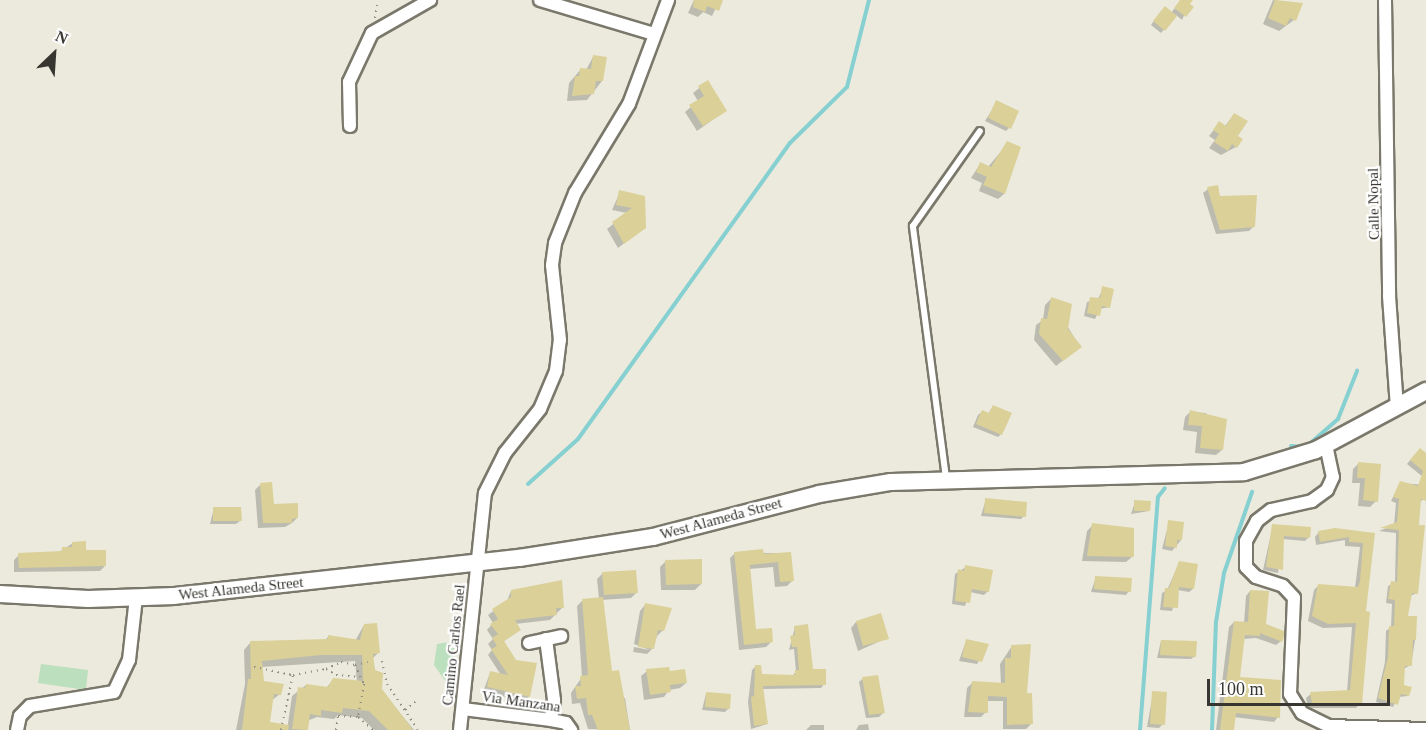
<!DOCTYPE html>
<html>
<head>
<meta charset="utf-8">
<style>
	body { margin:0 }
	#map { position:relative; width:1426px; height:730px; overflow:hidden; background:#eceadc; font-family:"Times New Roman",serif }
	div>[style] { position:absolute }
	.green>* { inset:0; background:#bcdfbe }
	.shadow>* { inset:0; background:#0003 }
	.stream>* { height:4px; margin:-2px; padding:0 2px; transform-origin:2px; border-radius:2px; background:#86d0d2 }
	.building>* { inset:0; background:#dad098 }
	.path>* { height:2px; margin-top:-1px; transform-origin:0; background:repeating-linear-gradient(90deg,#8f8e84 0 1.5px,transparent 0 6px) }
	.roads { filter:drop-shadow(2px 0 #7a786b) drop-shadow(-2px 0 #7a786b) drop-shadow(0 2px #7a786b) drop-shadow(0 -2px #7a786b) }
	.lane>* { height:6px; margin:-3px; padding:0 3px; transform-origin:3px; border-radius:3px; background:#fff }
	.street>* { height:12px; margin:-6px; padding:0 6px; transform-origin:6px; border-radius:6px; background:#fff }
	.secondary>* { height:16px; margin:-8px; padding:0 8px; transform-origin:8px; border-radius:8px; background:#fff }
	span { translate:-50% -50%; white-space:nowrap; text-align:center; line-height:1.15; -webkit-text-stroke:4.5px #fff; paint-order:stroke }
	.street-label { font-size:15px; color:#373631 }
	.north { position:absolute; left:24px; top:24px; width:60px; height:60px; -webkit-text-stroke:4px #fff; paint-order:stroke; rotate:25deg; font-size:16px; font-weight:700; line-height:24px; text-align:center; color:#373631 }
	.north::after { content:''; display:block; margin:auto; width:21px; height:27px; background:#373631; clip-path:polygon(50% 0,100% 100%,50% 72%,0 100%) }
	.scale { position:absolute; left:1207px; top:679px; width:183px; height:27px; box-sizing:border-box; border:3px solid #373631; border-top:0; padding-left:8px; font-size:18px; line-height:21px; white-space:nowrap; color:#373631; -webkit-text-stroke:4px #fff; paint-order:stroke }
</style>
</head>
<body>
<div id="map">
	<div class="green">
		<i style="clip-path:polygon(455px 641px,449px 686px,434px 665px,437px 644px)"></i>
		<i style="clip-path:polygon(41px 664px,88px 670px,86px 690px,38px 683px)"></i>
	</div>
	<div class="shadow">
		<i style="clip-path:polygon(694px 0,720px 0,712px 16px,703px 12px,698px 17px,688px 13px)"></i>
		<i style="clip-path:polygon(1181px 0,1191px 0,1182px 20px,1176px 15px,1161px 33px,1151px 25px,1161px 11px,1171px 13px)"></i>
		<i style="clip-path:polygon(1273px 0,1301px 4px,1294px 20px,1279px 31px,1263px 24px)"></i>
		<i style="clip-path:polygon(593px 57px,602px 81px,587px 100px,567px 101px,569px 83px,581px 69px,586px 70px)"></i>
		<i style="clip-path:polygon(707px 82px,725px 111px,697px 131px,685px 112px,698px 101px,693px 93px)"></i>
		<i style="clip-path:polygon(997px 102px,1009px 128px,1006px 131px,985px 121px)"></i>
		<i style="clip-path:polygon(1234px 114px,1236px 147px,1221px 155px,1209px 148px,1215px 140px,1209px 136px,1219px 123px,1225px 126px)"></i>
		<i style="clip-path:polygon(1008px 143px,1004px 194px,998px 199px,979px 191px,982px 183px,971px 178px,980px 164px,988px 167px)"></i>
		<i style="clip-path:polygon(1208px 189px,1219px 198px,1254px 226px,1249px 231px,1216px 234px,1203px 193px)"></i>
		<i style="clip-path:polygon(620px 192px,644px 197px,644px 228px,618px 248px,607px 229px,627px 213px,612px 210px)"></i>
		<i style="clip-path:polygon(1103px 288px,1109px 307px,1100px 309px,1095px 319px,1084px 316px,1087px 302px,1098px 299px)"></i>
		<i style="clip-path:polygon(1051px 299px,1080px 347px,1056px 366px,1034px 340px,1036px 325px,1043px 320px,1045px 305px)"></i>
		<i style="clip-path:polygon(993px 406px,1001px 434px,998px 437px,973px 427px,978px 415px,982px 412px,988px 414px)"></i>
		<i style="clip-path:polygon(1190px 412px,1206px 413px,1222px 450px,1216px 455px,1195px 453px,1197px 432px,1183px 430px,1185px 417px)"></i>
		<i style="clip-path:polygon(1416px 453px,1426px 455px,1423px 477px,1407px 464px)"></i>
		<i style="clip-path:polygon(1359px 463px,1376px 501px,1370px 507px,1358px 506px,1360px 483px,1352px 483px,1353px 469px)"></i>
		<i style="clip-path:polygon(1400px 483px,1426px 485px,1426px 497px,1419px 503px,1417px 593px,1410px 596px,1407px 617px,1415px 640px,1411px 665px,1403px 669px,1402px 686px,1408px 696px,1398px 697px,1393px 707px,1376px 702px,1385px 662px,1386px 631px,1391px 627px,1392px 604px,1386px 603px,1388px 586px,1395px 583px,1396px 533px,1379px 531px,1394px 525px,1396px 503px,1391px 501px)"></i>
		<i style="clip-path:polygon(260px 485px,272px 505px,297px 518px,292px 523px,285px 527px,258px 528px,255px 490px)"></i>
		<i style="clip-path:polygon(986px 499px,1024px 516px,1021px 519px,981px 516px)"></i>
		<i style="clip-path:polygon(1135px 502px,1149px 511px,1131px 514px)"></i>
		<i style="clip-path:polygon(214px 508px,240px 521px,236px 524px,210px 524px)"></i>
		<i style="clip-path:polygon(1169px 522px,1181px 540px,1172px 551px,1162px 549px)"></i>
		<i style="clip-path:polygon(1093px 525px,1132px 557px,1126px 562px,1082px 561px,1087px 531px)"></i>
		<i style="clip-path:polygon(1273px 525px,1309px 537px,1305px 541px,1282px 539px,1278px 573px,1263px 570px)"></i>
		<i style="clip-path:polygon(1319px 532px,1373px 535px,1364px 613px,1361px 703px,1356px 708px,1308px 708px,1306px 698px,1311px 694px,1347px 692px,1352px 627px,1323px 628px,1308px 621px,1314px 590px,1318px 586px,1355px 588px,1360px 547px,1345px 546px,1345px 540px,1316px 545px,1315px 537px)"></i>
		<i style="clip-path:polygon(73px 543px,105px 566px,100px 571px,14px 572px,14px 560px,19px 555px,59px 552px)"></i>
		<i style="clip-path:polygon(735px 553px,789px 553px,792px 581px,787px 586px,775px 587px,773px 567px,749px 569px,755px 631px,772px 641px,766px 647px,739px 650px,730px 558px)"></i>
		<i style="clip-path:polygon(666px 561px,701px 584px,695px 590px,661px 590px,660px 567px)"></i>
		<i style="clip-path:polygon(1179px 563px,1193px 589px,1189px 592px,1178px 590px,1172px 611px,1160px 610px,1162px 593px,1167px 590px)"></i>
		<i style="clip-path:polygon(966px 567px,988px 591px,984px 595px,970px 592px,965px 606px,952px 604px,955px 574px)"></i>
		<i style="clip-path:polygon(603px 573px,637px 592px,631px 598px,601px 600px,610px 673px,621px 699px,625px 698px,630px 730px,588px 729px,580px 703px,572px 704px,571px 693px,582px 677px,577px 606px,583px 600px,599px 599px,597px 579px)"></i>
		<i style="clip-path:polygon(1096px 577px,1129px 591px,1126px 595px,1091px 592px)"></i>
		<i style="clip-path:polygon(511px 591px,563px 607px,550px 620px,515px 624px,519px 630px,503px 642px,529px 697px,524px 701px,483px 692px,490px 673px,501px 675px,488px 655px,492px 650px,488px 644px,493px 639px,487px 630px,493px 623px,488px 615px,507px 601px)"></i>
		<i style="clip-path:polygon(1250px 591px,1264px 625px,1281px 641px,1276px 645px,1256px 638px,1243px 639px,1238px 679px,1278px 717px,1274px 722px,1234px 717px,1233px 730px,1216px 730px,1229px 627px,1234px 622px,1244px 623px,1246px 596px)"></i>
		<i style="clip-path:polygon(645px 605px,663px 630px,657px 636px,653px 648px,647px 654px,633px 652px,634px 647px,650px 650px,634px 644px,640px 611px)"></i>
		<i style="clip-path:polygon(856px 622px,887px 638px,858px 651px,851px 628px)"></i>
		<i style="clip-path:polygon(364px 625px,378px 653px,372px 659px,381px 690px,414px 730px,374px 730px,362px 718px,338px 715px,334px 719px,317px 717px,307px 721px,306px 730px,287px 730px,292px 696px,306px 685px,326px 688px,333px 680px,357px 682px,355px 661px,261px 667px,262px 682px,280px 694px,271px 701px,268px 723px,271px 730px,236px 730px,245px 684px,244px 650px,250px 643px,324px 641px,328px 637px,355px 641px)"></i>
		<i style="clip-path:polygon(795px 627px,812px 671px,824px 684px,821px 688px,762px 689px,767px 724px,751px 729px,748px 702px,752px 670px,756px 666px,761px 675px,792px 677px,796px 671px,794px 649px,789px 650px)"></i>
		<i style="clip-path:polygon(966px 641px,988px 645px,977px 664px,959px 661px)"></i>
		<i style="clip-path:polygon(1161px 641px,1195px 656px,1191px 659px,1157px 658px)"></i>
		<i style="clip-path:polygon(1012px 646px,1031px 724px,1026px 729px,1003px 729px,1003px 701px,987px 701px,986px 712px,981px 717px,964px 717px,967px 688px,972px 683px,1001px 684px,1000px 664px)"></i>
		<i style="clip-path:polygon(647px 671px,668px 672px,686px 683px,680px 688px,669px 690px,664px 697px,644px 700px,641px 676px)"></i>
		<i style="clip-path:polygon(862px 679px,883px 713px,879px 717px,866px 718px,859px 682px)"></i>
		<i style="clip-path:polygon(1153px 693px,1163px 724px,1159px 728px,1147px 727px)"></i>
		<i style="clip-path:polygon(706px 694px,729px 708px,725px 712px,702px 710px)"></i>
		<i style="clip-path:polygon(868px 724px,869px 730px,856px 730px,859px 725px)"></i>
		<i style="clip-path:polygon(811px 725px,824px 725px,824px 730px,806px 730px)"></i>
	</div>
	<div class="stream">
		<i style="left:1291px;top:446px;width:15px;rotate:4deg"></i>
		<i style="left:1306px;top:447px;width:43px;rotate:-41.2deg"></i>
		<i style="left:1338px;top:419px;width:52px;rotate:-68.4deg"></i>
		<i style="left:528px;top:484px;width:67px;rotate:-42deg"></i>
		<i style="left:578px;top:439px;width:364px;rotate:-54.4deg"></i>
		<i style="left:790px;top:143px;width:80px;rotate:-44.5deg"></i>
		<i style="left:847px;top:87px;width:90px;rotate:-75.8deg"></i>
		<i style="left:1140px;top:730px;width:234px;rotate:-85.6deg"></i>
		<i style="left:1158px;top:497px;width:11px;rotate:-52deg"></i>
		<i style="left:1212px;top:730px;width:108px;rotate:-87.9deg"></i>
		<i style="left:1216px;top:622px;width:50px;rotate:-80.7deg"></i>
		<i style="left:1224px;top:573px;width:86px;rotate:-70.9deg"></i>
	</div>
	<div class="building">
		<i style="clip-path:polygon(694px 0,723px 0,719px 11px,707px 6px,705px 12px,693px 7px)"></i>
		<i style="clip-path:polygon(1180px 0,1193px 0,1190px 4px,1194px 7px,1186px 17px,1174px 8px)"></i>
		<i style="clip-path:polygon(1275px 0,1303px 3px,1296px 21px,1290px 18px,1286px 26px,1268px 18px)"></i>
		<i style="clip-path:polygon(1165px 6px,1177px 16px,1165px 31px,1153px 21px)"></i>
		<i style="clip-path:polygon(593px 55px,607px 57px,603px 81px,596px 81px,594px 94px,572px 96px,575px 76px,579px 76px,580px 68px,591px 69px)"></i>
		<i style="clip-path:polygon(708px 80px,727px 111px,703px 126px,689px 105px,704px 96px,698px 86px)"></i>
		<i style="clip-path:polygon(996px 100px,1019px 111px,1011px 129px,988px 118px)"></i>
		<i style="clip-path:polygon(1234px 113px,1248px 121px,1238px 136px,1243px 139px,1237px 148px,1232px 144px,1228px 151px,1214px 142px,1219px 134px,1213px 130px,1219px 121px,1226px 126px)"></i>
		<i style="clip-path:polygon(1007px 141px,1021px 147px,1005px 194px,983px 185px,987px 177px,976px 172px,980px 162px,991px 167px)"></i>
		<i style="clip-path:polygon(1218px 185px,1220px 196px,1257px 195px,1255px 227px,1220px 230px,1207px 187px)"></i>
		<i style="clip-path:polygon(619px 190px,645px 196px,646px 228px,624px 244px,612px 222px,632px 208px,616px 205px)"></i>
		<i style="clip-path:polygon(1102px 286px,1114px 289px,1110px 308px,1102px 306px,1100px 316px,1087px 313px,1090px 297px,1100px 298px)"></i>
		<i style="clip-path:polygon(1051px 297px,1072px 304px,1068px 329px,1082px 347px,1063px 361px,1039px 334px,1041px 318px,1047px 319px)"></i>
		<i style="clip-path:polygon(993px 405px,1012px 413px,1002px 435px,976px 424px,982px 410px,989px 413px)"></i>
		<i style="clip-path:polygon(1190px 410px,1227px 419px,1223px 450px,1200px 448px,1202px 426px,1188px 425px)"></i>
		<i style="clip-path:polygon(1420px 448px,1426px 453px,1426px 501px,1421px 499px,1419px 525px,1425px 525px,1418px 594px,1412px 593px,1408px 616px,1417px 616px,1416px 640px,1413px 640px,1412px 666px,1405px 666px,1404px 685px,1412px 687px,1409px 696px,1401px 694px,1398px 705px,1378px 698px,1388px 657px,1389px 626px,1394px 626px,1395px 600px,1388px 599px,1391px 581px,1397px 582px,1399px 530px,1380px 528px,1397px 522px,1399px 499px,1393px 497px,1400px 481px,1418px 486px,1423px 471px,1410px 460px)"></i>
		<i style="clip-path:polygon(1358px 462px,1381px 464px,1378px 502px,1363px 500px,1365px 478px,1357px 478px)"></i>
		<i style="clip-path:polygon(272px 482px,274px 504px,298px 503px,298px 518px,292px 519px,292px 523px,263px 523px,260px 483px)"></i>
		<i style="clip-path:polygon(985px 498px,1027px 502px,1026px 517px,984px 513px)"></i>
		<i style="clip-path:polygon(1134px 500px,1151px 501px,1150px 511px,1134px 511px)"></i>
		<i style="clip-path:polygon(213px 507px,241px 507px,242px 521px,213px 521px)"></i>
		<i style="clip-path:polygon(1168px 520px,1184px 522px,1182px 540px,1177px 540px,1177px 548px,1165px 546px)"></i>
		<i style="clip-path:polygon(1092px 523px,1134px 528px,1134px 557px,1087px 556px)"></i>
		<i style="clip-path:polygon(1272px 524px,1311px 527px,1310px 538px,1284px 536px,1283px 570px,1266px 567px)"></i>
		<i style="clip-path:polygon(1335px 528px,1375px 533px,1366px 611px,1370px 612px,1362px 704px,1312px 704px,1310px 692px,1350px 690px,1356px 623px,1328px 624px,1312px 616px,1318px 584px,1358px 587px,1360px 581px,1363px 543px,1349px 542px,1349px 537px,1320px 542px,1318px 531px)"></i>
		<i style="clip-path:polygon(86px 541px,86px 550px,106px 550px,106px 566px,19px 568px,18px 553px,62px 551px,62px 547px,72px 547px,72px 542px)"></i>
		<i style="clip-path:polygon(763px 549px,764px 554px,791px 552px,794px 581px,780px 582px,778px 562px,750px 565px,756px 629px,772px 628px,773px 642px,744px 645px,734px 552px)"></i>
		<i style="clip-path:polygon(702px 559px,702px 584px,666px 585px,665px 560px)"></i>
		<i style="clip-path:polygon(1179px 561px,1198px 564px,1194px 589px,1179px 587px,1178px 608px,1163px 607px,1165px 588px,1169px 588px)"></i>
		<i style="clip-path:polygon(965px 565px,993px 570px,989px 592px,972px 589px,970px 603px,955px 601px,958px 569px,964px 571px)"></i>
		<i style="clip-path:polygon(636px 570px,638px 593px,604px 595px,602px 572px)"></i>
		<i style="clip-path:polygon(1095px 576px,1132px 578px,1131px 592px,1094px 589px)"></i>
		<i style="clip-path:polygon(562px 580px,564px 608px,556px 608px,557px 615px,515px 620px,521px 630px,504px 641px,516px 660px,537px 663px,530px 697px,487px 687px,490px 671px,508px 675px,491px 649px,497px 646px,492px 638px,498px 634px,490px 624px,498px 619px,492px 609px,511px 597px,511px 590px)"></i>
		<i style="clip-path:polygon(1250px 590px,1269px 591px,1266px 624px,1284px 631px,1284px 636px,1282px 642px,1260px 633px,1260px 636px,1245px 635px,1240px 677px,1281px 680px,1280px 718px,1236px 713px,1234px 730px,1220px 730px,1234px 621px,1248px 622px)"></i>
		<i style="clip-path:polygon(603px 597px,612px 671px,619px 670px,630px 730px,598px 730px,592px 715px,588px 715px,586px 698px,577px 699px,575px 686px,581px 686px,580px 676px,588px 675px,582px 599px)"></i>
		<i style="clip-path:polygon(645px 603px,672px 608px,664px 631px,658px 630px,654px 649px,638px 647px)"></i>
		<i style="clip-path:polygon(881px 613px,889px 639px,863px 646px,856px 621px)"></i>
		<i style="clip-path:polygon(377px 623px,380px 653px,373px 654px,375px 670px,383px 673px,382px 689px,413px 730px,388px 730px,369px 711px,343px 708px,342px 713px,321px 710px,321px 716px,310px 714px,308px 730px,292px 729px,298px 687px,305px 688px,306px 684px,328px 687px,333px 678px,363px 681px,362px 655px,321px 655px,262px 661px,264px 681px,284px 684px,281px 695px,274px 694px,270px 722px,289px 725px,288px 730px,242px 730px,248px 679px,251px 679px,250px 641px,328px 639px,328px 635px,360px 640px,364px 624px)"></i>
		<i style="clip-path:polygon(808px 624px,813px 669px,826px 669px,826px 685px,763px 686px,768px 724px,754px 726px,751px 697px,754px 696px,755px 665px,761px 665px,762px 674px,795px 675px,795px 670px,799px 670px,797px 647px,792px 647px,790px 636px,795px 635px,794px 626px)"></i>
		<i style="clip-path:polygon(966px 639px,989px 644px,982px 662px,962px 657px)"></i>
		<i style="clip-path:polygon(1161px 640px,1197px 641px,1196px 657px,1160px 655px)"></i>
		<i style="clip-path:polygon(1031px 644px,1027px 693px,1032px 693px,1033px 724px,1007px 725px,1007px 697px,988px 696px,988px 713px,968px 712px,972px 681px,1005px 683px,1005px 658px,1011px 658px,1011px 645px)"></i>
		<i style="clip-path:polygon(669px 667px,670px 671px,685px 669px,687px 683px,670px 685px,671px 692px,650px 695px,646px 669px)"></i>
		<i style="clip-path:polygon(878px 675px,885px 713px,869px 715px,862px 677px)"></i>
		<i style="clip-path:polygon(1152px 691px,1167px 692px,1165px 725px,1150px 724px)"></i>
		<i style="clip-path:polygon(706px 692px,731px 694px,730px 709px,705px 707px)"></i>
	</div>
	<div class="path">
		<i style="left:375px;top:18px;width:18px;rotate:-81deg"></i>
		<i style="left:382px;top:661px;width:24px;rotate:78deg"></i>
		<i style="left:387px;top:684px;width:55px;rotate:56deg"></i>
		<i style="left:355px;top:665px;width:13px;rotate:-13deg"></i>
		<i style="left:254px;top:667px;width:40px;rotate:12deg"></i>
		<i style="left:326px;top:669px;width:12px;rotate:31deg"></i>
		<i style="left:336px;top:675px;width:24px;rotate:5deg"></i>
		<i style="left:405px;top:710px;width:14px;rotate:-39deg"></i>
		<i style="left:281px;top:730px;width:56px;rotate:-77.7deg"></i>
		<i style="left:293px;top:675px;width:34px;rotate:-10deg"></i>
		<i style="left:326px;top:669px;width:17px;rotate:-25deg"></i>
		<i style="left:341px;top:662px;width:14px;rotate:12deg"></i>
		<i style="left:355px;top:665px;width:21px;rotate:65deg"></i>
		<i style="left:364px;top:684px;width:34px;rotate:100deg"></i>
		<i style="left:336px;top:730px;width:14px;rotate:-82deg"></i>
		<i style="left:338px;top:716px;width:20px;rotate:3deg"></i>
		<i style="left:358px;top:717px;width:20px;rotate:41deg"></i>
	</div>
	<div class="roads">
		<div class="lane">
			<i style="left:946px;top:478px;width:254px;rotate:-97.5deg"></i>
			<i style="left:913px;top:226px;width:116px;rotate:-54.8deg"></i>
		</div>
		<div class="street">
			<i style="left:540px;top:0;width:119px;rotate:16.6deg"></i>
			<i style="left:1385px;top:0;width:296px;rotate:89.2deg"></i>
			<i style="left:1389px;top:296px;width:112px;rotate:85.9deg"></i>
			<i style="left:350px;top:126px;width:44px;rotate:-91.3deg"></i>
			<i style="left:349px;top:82px;width:54px;rotate:-64.9deg"></i>
			<i style="left:372px;top:33px;width:67px;rotate:-29.6deg"></i>
			<i style="left:1326px;top:445px;width:33px;rotate:78deg"></i>
			<i style="left:1333px;top:477px;width:14px;rotate:115deg"></i>
			<i style="left:1327px;top:490px;width:19px;rotate:144deg"></i>
			<i style="left:1312px;top:501px;width:42px;rotate:167.6deg"></i>
			<i style="left:1271px;top:510px;width:18px;rotate:142deg"></i>
			<i style="left:1257px;top:521px;width:23px;rotate:119deg"></i>
			<i style="left:1246px;top:541px;width:26px;rotate:90deg"></i>
			<i style="left:1246px;top:567px;width:14px;rotate:45deg"></i>
			<i style="left:1256px;top:577px;width:28px;rotate:18deg"></i>
			<i style="left:1283px;top:586px;width:16px;rotate:47deg"></i>
			<i style="left:1294px;top:598px;width:96px;rotate:92.4deg"></i>
			<i style="left:1290px;top:694px;width:22px;rotate:58deg"></i>
			<i style="left:1302px;top:713px;width:30px;rotate:26deg"></i>
			<i style="left:1329px;top:726px;width:97px;rotate:1.8deg"></i>
			<i style="left:546px;top:639px;width:62px;rotate:82.5deg"></i>
			<i style="left:554px;top:700px;width:20px;rotate:99deg"></i>
			<i style="left:529px;top:643px;width:33px;rotate:-12deg"></i>
			<i style="left:463px;top:709px;width:89px;rotate:7.1deg"></i>
			<i style="left:551px;top:720px;width:15px;rotate:11deg"></i>
			<i style="left:566px;top:723px;width:9px;rotate:54deg"></i>
			<i style="left:17px;top:730px;width:14px;rotate:-78deg"></i>
			<i style="left:20px;top:716px;width:14px;rotate:-45deg"></i>
			<i style="left:30px;top:706px;width:85px;rotate:-9.5deg"></i>
			<i style="left:114px;top:692px;width:35px;rotate:-65deg"></i>
			<i style="left:129px;top:660px;width:62px;rotate:-83.6deg"></i>
			<i style="left:460px;top:730px;width:238px;rotate:-84deg"></i>
			<i style="left:485px;top:493px;width:45px;rotate:-63.4deg"></i>
			<i style="left:505px;top:453px;width:56px;rotate:-51.5deg"></i>
			<i style="left:540px;top:409px;width:41px;rotate:-67.2deg"></i>
			<i style="left:556px;top:371px;width:31px;rotate:-83deg"></i>
			<i style="left:560px;top:340px;width:75px;rotate:-96.1deg"></i>
			<i style="left:552px;top:265px;width:22px;rotate:-82deg"></i>
			<i style="left:555px;top:243px;width:54px;rotate:-68.2deg"></i>
			<i style="left:575px;top:193px;width:104px;rotate:-58.8deg"></i>
			<i style="left:629px;top:104px;width:111px;rotate:-69.4deg"></i>
		</div>
		<div class="secondary">
			<i style="left:0;top:594px;width:88px;rotate:3.3deg"></i>
			<i style="left:88px;top:599px;width:86px;rotate:-2deg"></i>
			<i style="left:174px;top:596px;width:347px;rotate:-6.3deg"></i>
			<i style="left:519px;top:558px;width:136px;rotate:-8.9deg"></i>
			<i style="left:653px;top:537px;width:171px;rotate:-14.5deg"></i>
			<i style="left:819px;top:494px;width:73px;rotate:-9.5deg"></i>
			<i style="left:891px;top:482px;width:353px;rotate:-1.6deg"></i>
			<i style="left:1244px;top:472px;width:75px;rotate:-17deg"></i>
			<i style="left:1316px;top:450px;width:125px;rotate:-28.2deg"></i>
		</div>
	</div>
	<div class="street-label">
		<span style="left:1374px;top:204px;rotate:-91deg">Calle Nopal</span>
		<span style="left:721px;top:519px;rotate:-15deg">West Alameda Street</span>
		<span style="left:241px;top:589px;rotate:-6deg">West Alameda Street</span>
		<span style="left:454px;top:645px;rotate:-84deg">Camino Carlos Rael</span>
		<span style="left:521px;top:702px;rotate:8deg">Via Manzana</span>
	</div>
	<div class="north">N</div>
	<div class="scale">100 m</div>
</div>
</body>
</html>
